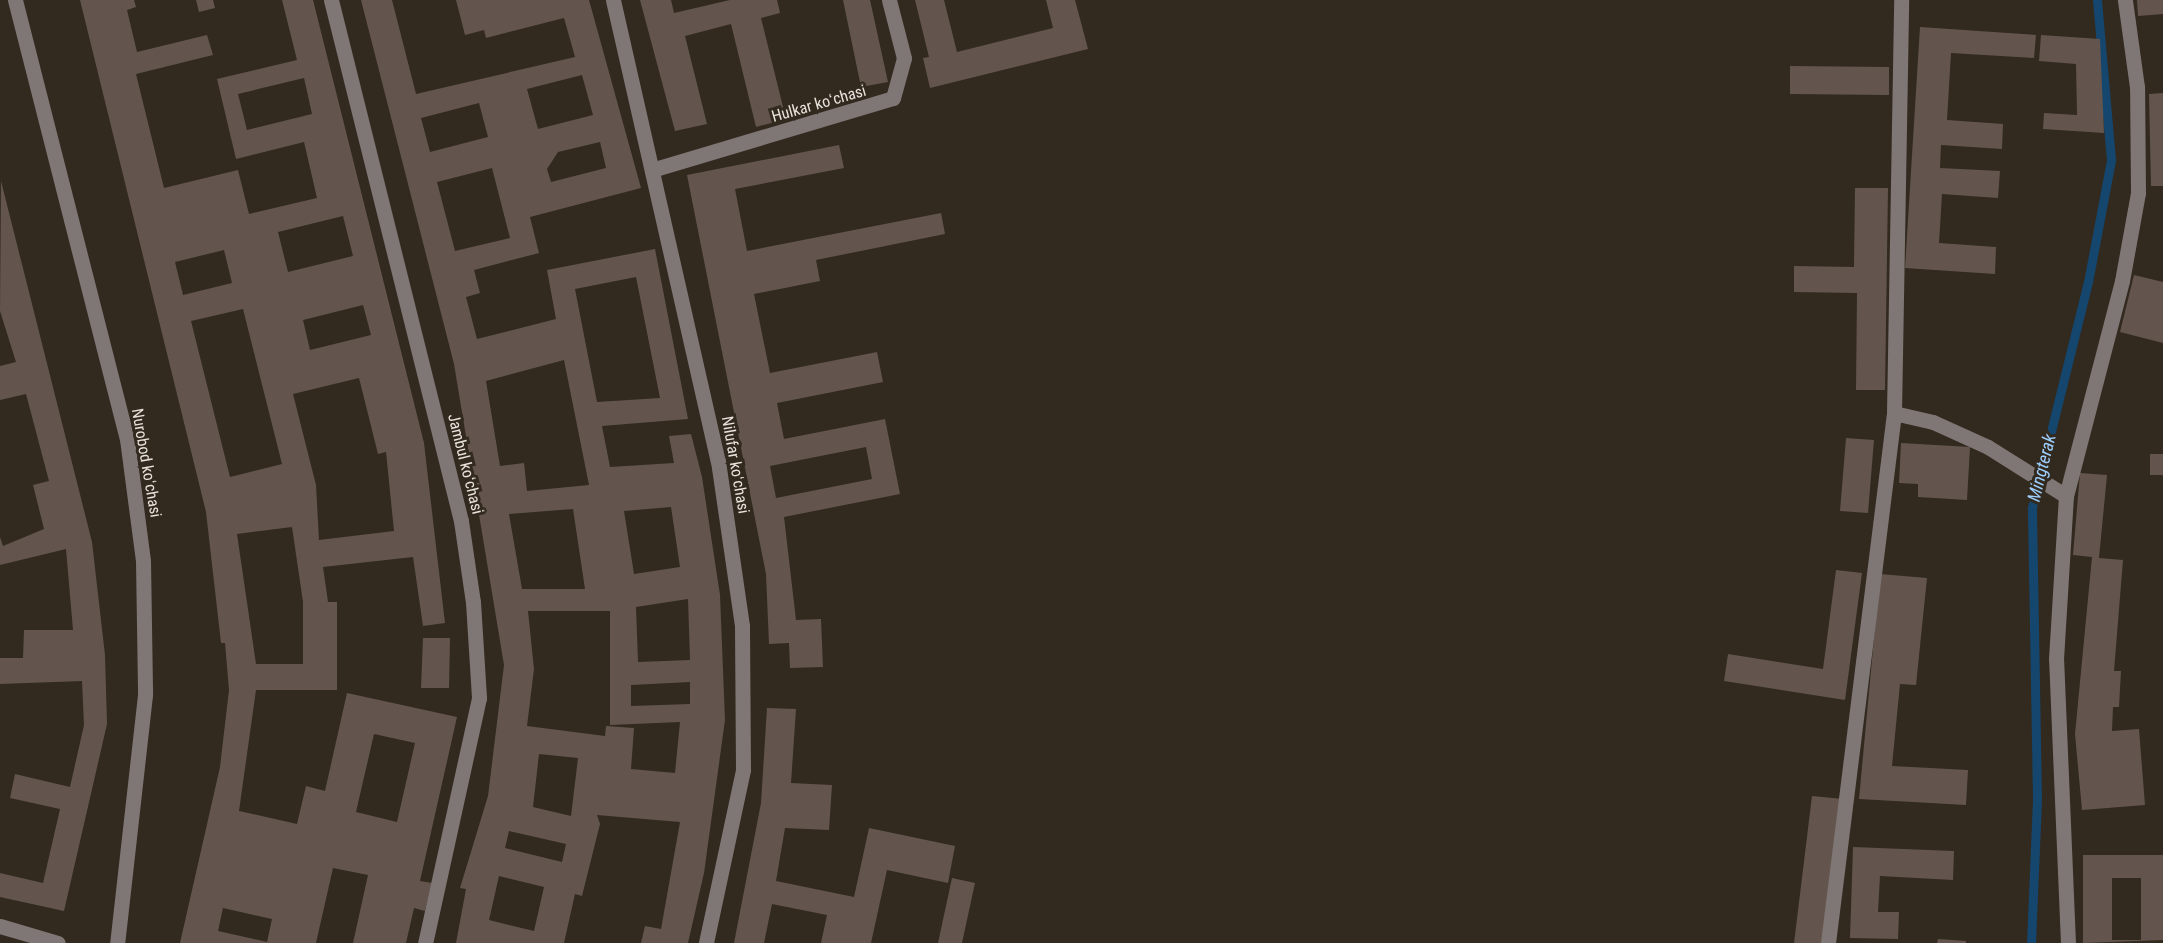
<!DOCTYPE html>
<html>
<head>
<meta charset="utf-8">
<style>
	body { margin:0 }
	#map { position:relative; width:2163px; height:943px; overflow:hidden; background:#322a1f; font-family:"Roboto Condensed",sans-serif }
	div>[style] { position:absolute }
	.stream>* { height:9px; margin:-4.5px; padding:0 4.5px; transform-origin:4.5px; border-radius:4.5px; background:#15466e }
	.building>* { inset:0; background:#63554d }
	.minor>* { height:15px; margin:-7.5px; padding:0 7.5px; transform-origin:7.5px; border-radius:7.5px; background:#7f7775 }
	span { translate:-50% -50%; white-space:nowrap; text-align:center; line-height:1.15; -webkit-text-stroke:6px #322a1f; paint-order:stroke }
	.street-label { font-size:16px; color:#e8e3dc }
	.water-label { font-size:18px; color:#9dcefc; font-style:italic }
</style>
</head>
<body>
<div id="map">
	<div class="stream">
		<i style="left:2031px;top:943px;width:144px;rotate:-87.6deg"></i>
		<i style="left:2037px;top:799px;width:291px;rotate:-91deg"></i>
		<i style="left:2032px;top:508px;width:233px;rotate:-76.1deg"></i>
		<i style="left:2088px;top:282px;width:124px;rotate:-79.3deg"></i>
		<i style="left:2111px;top:160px;width:161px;rotate:-95deg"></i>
	</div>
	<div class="building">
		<i style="clip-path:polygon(evenodd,80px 0,134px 0,136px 7px,127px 10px,137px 52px,207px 35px,213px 55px,136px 74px,164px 188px,238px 170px,249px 214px,317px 198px,304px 142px,236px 159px,217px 79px,297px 60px,282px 0,313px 0,424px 443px,445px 623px,423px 626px,413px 557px,323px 567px,328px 602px,337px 602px,337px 690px,256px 690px,239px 811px,297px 824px,306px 786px,325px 791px,347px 693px,457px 717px,420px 881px,432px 883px,425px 911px,414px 908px,406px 943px,353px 943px,368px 875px,333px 868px,316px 943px,180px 943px,220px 767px,229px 690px,225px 643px,221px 643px,206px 512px,80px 0,304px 78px,312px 114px,247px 130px,238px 94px,304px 78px,80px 0,343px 216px,353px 256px,288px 272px,278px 232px,343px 216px,80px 0,224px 250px,232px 283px,183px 295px,175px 262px,224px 250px,80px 0,363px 305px,371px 335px,310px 350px,303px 320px,363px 305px,80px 0,243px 309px,282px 464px,230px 477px,191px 321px,243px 309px,80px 0,359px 378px,378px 454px,386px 452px,394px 531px,319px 540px,316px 485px,293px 394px,359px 378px,80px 0,292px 527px,303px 602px,303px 664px,256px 664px,237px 534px,292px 527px,80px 0,374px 734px,415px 743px,397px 822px,356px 812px,374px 734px,80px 0,223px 908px,272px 919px,267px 942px,218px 931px,223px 908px)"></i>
		<i style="clip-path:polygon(196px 0,213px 0,215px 8px,199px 12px)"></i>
		<i style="clip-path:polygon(evenodd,361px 0,392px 0,416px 94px,575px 57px,564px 18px,486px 38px,484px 30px,465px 35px,456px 0,589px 0,641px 188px,530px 217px,539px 253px,474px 270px,480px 293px,466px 297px,477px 339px,556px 319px,547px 270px,655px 249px,688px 419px,602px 426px,610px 467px,674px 463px,669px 436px,691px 434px,702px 477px,720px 595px,725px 720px,704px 873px,688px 943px,641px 943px,645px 926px,661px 929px,680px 822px,597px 815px,600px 824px,582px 896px,575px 894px,564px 943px,456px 943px,466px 889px,460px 888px,488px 796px,504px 665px,454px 364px,361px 0,582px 75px,593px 115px,538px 129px,527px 89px,582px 75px,361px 0,479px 103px,488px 137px,430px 152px,421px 118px,479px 103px,361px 0,600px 142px,606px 168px,551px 182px,547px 169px,558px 152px,600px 142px,361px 0,492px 168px,510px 238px,455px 251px,437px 182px,492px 168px,361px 0,636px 277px,660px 398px,597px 402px,575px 289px,636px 277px,361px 0,564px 360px,589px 485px,527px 491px,524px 463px,500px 466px,486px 381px,564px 360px,361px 0,671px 507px,680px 567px,634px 574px,624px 511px,671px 507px,361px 0,573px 509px,585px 589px,522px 589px,509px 514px,573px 509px,361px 0,688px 599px,690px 660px,638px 662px,636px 607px,688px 599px,361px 0,528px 611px,610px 611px,610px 725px,680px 722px,675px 773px,631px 769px,634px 728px,606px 726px,605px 736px,527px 726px,534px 669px,528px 611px,361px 0,690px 682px,690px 704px,631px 706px,631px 685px,690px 682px,361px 0,539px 754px,578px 758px,571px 816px,533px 807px,539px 754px,361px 0,509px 831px,566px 844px,562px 862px,505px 848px,509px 831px,361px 0,499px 876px,544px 887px,534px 931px,489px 920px,499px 876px)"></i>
		<i style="clip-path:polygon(640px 0,671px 0,674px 13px,730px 0,777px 0,780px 13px,761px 18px,786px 119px,756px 127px,731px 24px,685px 36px,707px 124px,675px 131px)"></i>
		<i style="clip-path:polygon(843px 0,870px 0,888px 82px,861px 87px)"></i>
		<i style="clip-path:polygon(915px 0,944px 0,957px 52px,1053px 28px,1046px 0,1075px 0,1088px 49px,930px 88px,923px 58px,929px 57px)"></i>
		<i style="clip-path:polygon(2137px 0,2163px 0,2163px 14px,2138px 16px)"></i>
		<i style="clip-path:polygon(1920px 27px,2036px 35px,2034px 58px,1951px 53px,1947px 120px,2003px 124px,2002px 149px,1941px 145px,1940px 168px,2000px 171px,1998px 198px,1942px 194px,1939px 243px,1996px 247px,1995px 274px,1905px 268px)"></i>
		<i style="clip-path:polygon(2041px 35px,2100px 39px,2104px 133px,2043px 129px,2044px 113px,2077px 115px,2076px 64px,2039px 61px)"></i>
		<i style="clip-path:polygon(1790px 66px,1889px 67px,1889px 95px,1790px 94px)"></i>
		<i style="clip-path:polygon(2163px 93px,2163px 186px,2151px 186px,2149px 94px)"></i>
		<i style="clip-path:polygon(evenodd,839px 145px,844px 168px,735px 189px,747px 251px,941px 213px,945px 234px,816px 260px,820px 281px,754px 294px,770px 373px,877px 352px,883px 382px,777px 403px,784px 439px,885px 419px,900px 494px,784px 517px,796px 620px,821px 619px,823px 667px,790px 668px,789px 643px,769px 644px,766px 574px,687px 175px,839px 145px,866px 447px,872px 479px,776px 498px,770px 466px,866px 447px)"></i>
		<i style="clip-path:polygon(1px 181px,92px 542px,105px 655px,107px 724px,64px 911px,0 897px,0 873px,43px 883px,60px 809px,10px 798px,15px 774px,70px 787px,84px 725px,82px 681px,0 684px,0 658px,23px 658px,24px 630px,73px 630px,66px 549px,0 565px,0 537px,3px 546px,44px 529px,33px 485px,49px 481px,26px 394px,0 400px,0 366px,16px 362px,0 311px)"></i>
		<i style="clip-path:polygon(1855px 188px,1888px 188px,1885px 390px,1856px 390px,1857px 293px,1794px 292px,1794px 266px,1854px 267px)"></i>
		<i style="clip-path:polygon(2134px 275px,2163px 282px,2163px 343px,2120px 332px)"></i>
		<i style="clip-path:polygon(1846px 438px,1874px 440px,1868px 513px,1840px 511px)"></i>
		<i style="clip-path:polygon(1901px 443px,1970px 447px,1967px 500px,1918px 497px,1918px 484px,1899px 483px)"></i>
		<i style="clip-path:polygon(2150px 454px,2163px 454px,2163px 475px,2150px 475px)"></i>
		<i style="clip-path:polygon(2080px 473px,2107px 475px,2099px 558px,2123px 560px,2114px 671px,2121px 671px,2119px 707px,2113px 707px,2112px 731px,2139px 729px,2145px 805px,2082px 810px,2075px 734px,2092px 557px,2073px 555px)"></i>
		<i style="clip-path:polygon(1836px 570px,1862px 573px,1845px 700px,1724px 681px,1728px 654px,1823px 669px)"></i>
		<i style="clip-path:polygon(1880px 574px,1927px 578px,1916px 685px,1900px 684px,1892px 766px,1968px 770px,1966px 805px,1859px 799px)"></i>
		<i style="clip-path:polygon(423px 638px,450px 638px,449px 688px,421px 688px)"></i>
		<i style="clip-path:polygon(767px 708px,796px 709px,791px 783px,832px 785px,829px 830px,785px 828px,776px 881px,854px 897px,869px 828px,955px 846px,948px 883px,887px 870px,871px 943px,821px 943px,827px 915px,772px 904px,764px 943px,734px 943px,761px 803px)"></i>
		<i style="clip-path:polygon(1812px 796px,1843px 799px,1826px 943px,1794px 943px)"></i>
		<i style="clip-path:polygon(1853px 847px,1954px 851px,1953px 880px,1880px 876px,1878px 912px,1899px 912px,1898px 939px,1850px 938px)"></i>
		<i style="clip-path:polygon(evenodd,2083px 855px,2163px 855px,2163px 940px,2083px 943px,2083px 855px,2112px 878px,2141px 878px,2141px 940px,2112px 940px,2112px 878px)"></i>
		<i style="clip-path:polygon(952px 878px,975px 883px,962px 943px,938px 943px)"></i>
		<i style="clip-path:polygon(1938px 939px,1966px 941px,1966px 943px,1937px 943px)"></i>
	</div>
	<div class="minor">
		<i style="left:15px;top:0;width:453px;rotate:75.7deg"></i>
		<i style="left:127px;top:439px;width:123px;rotate:82.5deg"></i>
		<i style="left:143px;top:561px;width:134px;rotate:89.1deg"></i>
		<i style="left:145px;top:695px;width:250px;rotate:96.4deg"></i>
		<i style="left:331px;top:0;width:537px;rotate:75.99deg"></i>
		<i style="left:461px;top:521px;width:82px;rotate:81.6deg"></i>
		<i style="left:473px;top:602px;width:96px;rotate:86.4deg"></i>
		<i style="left:479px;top:698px;width:251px;rotate:102.4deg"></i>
		<i style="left:613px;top:0;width:473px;rotate:77.2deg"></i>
		<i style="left:718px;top:461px;width:167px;rotate:81.7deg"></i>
		<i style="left:742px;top:626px;width:144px;rotate:89.6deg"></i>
		<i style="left:743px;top:770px;width:177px;rotate:102.1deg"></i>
		<i style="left:655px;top:169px;width:248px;rotate:-16.6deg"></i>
		<i style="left:893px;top:98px;width:41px;rotate:-74.6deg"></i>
		<i style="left:904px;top:58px;width:60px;rotate:-104.5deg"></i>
		<i style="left:1894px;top:413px;width:40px;rotate:13deg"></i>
		<i style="left:1933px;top:422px;width:60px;rotate:24.4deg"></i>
		<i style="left:1988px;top:447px;width:92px;rotate:32.1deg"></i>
		<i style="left:0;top:926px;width:60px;rotate:16.3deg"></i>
		<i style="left:1828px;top:943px;width:534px;rotate:-82.9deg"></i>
		<i style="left:1894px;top:413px;width:413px;rotate:-89deg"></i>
		<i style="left:2068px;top:943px;width:284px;rotate:-92.4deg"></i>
		<i style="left:2056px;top:659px;width:163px;rotate:-86.5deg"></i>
		<i style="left:2066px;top:496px;width:222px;rotate:-75.4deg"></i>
		<i style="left:2122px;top:281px;width:89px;rotate:-79.7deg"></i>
		<i style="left:2138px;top:193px;width:106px;rotate:-90.5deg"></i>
		<i style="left:2137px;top:87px;width:88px;rotate:-97.9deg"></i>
	</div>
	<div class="street-label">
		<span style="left:819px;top:104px;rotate:-16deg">Hulkar koʻchasi</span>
		<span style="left:146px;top:463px;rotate:80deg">Nurobod koʻchasi</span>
		<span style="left:465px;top:464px;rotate:76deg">Jambul koʻchasi</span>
		<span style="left:735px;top:465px;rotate:80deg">Nilufar koʻchasi</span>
	</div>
	<div class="water-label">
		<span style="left:2042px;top:468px;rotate:-76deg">Mingterak</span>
	</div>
</div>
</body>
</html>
